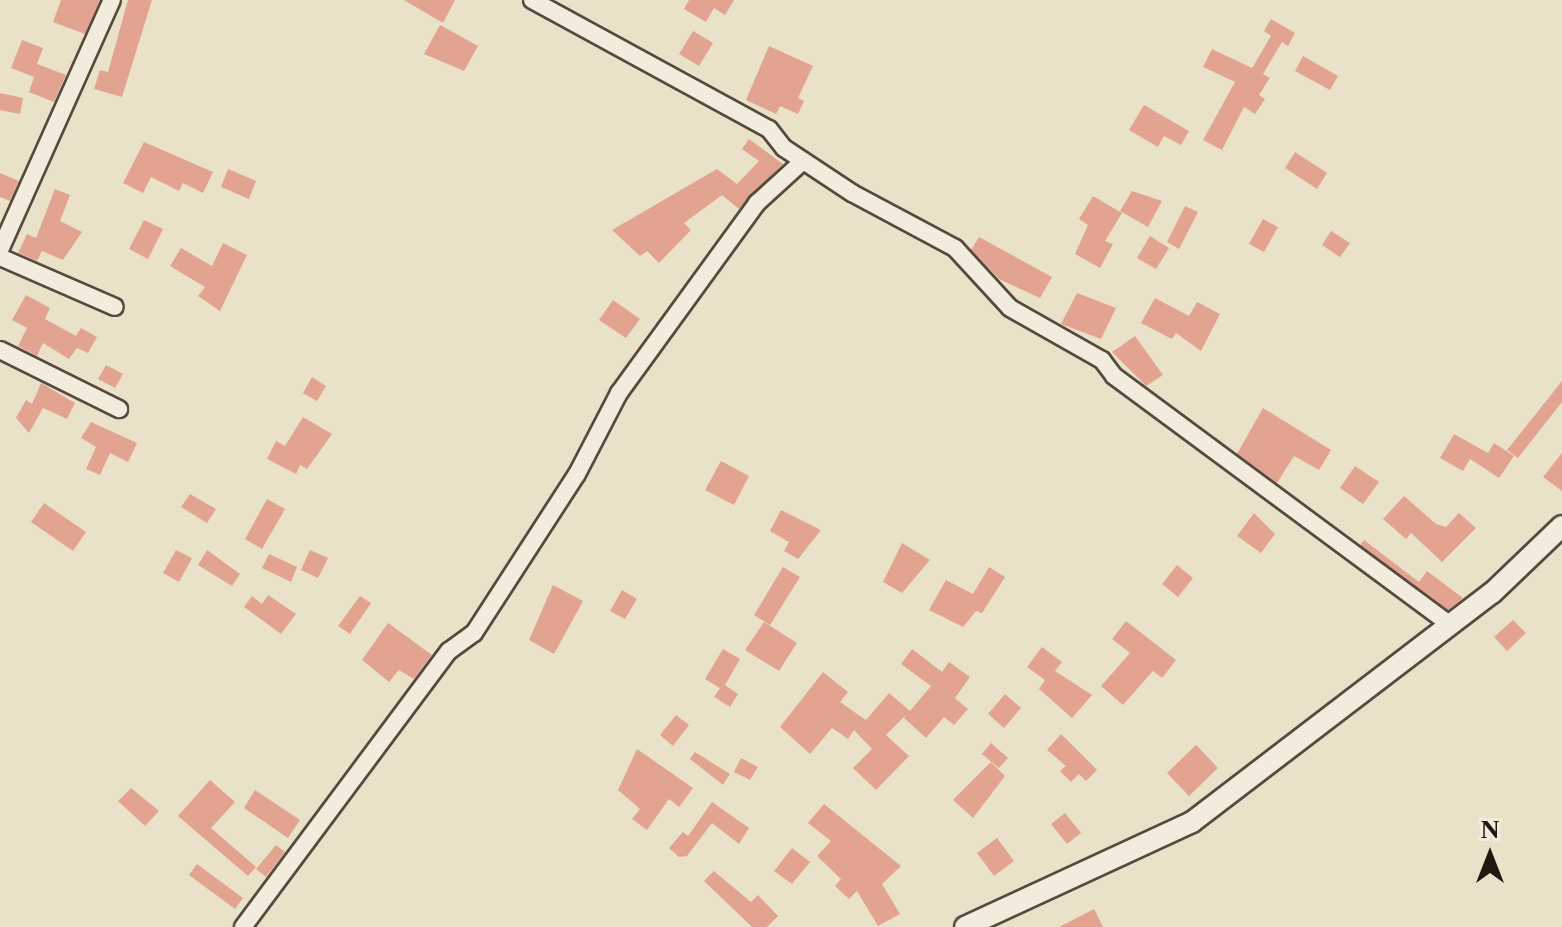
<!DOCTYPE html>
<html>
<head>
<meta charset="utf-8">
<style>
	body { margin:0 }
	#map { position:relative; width:1562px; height:927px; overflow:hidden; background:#eae2c8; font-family:"Libre Caslon Text",serif }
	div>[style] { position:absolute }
	.building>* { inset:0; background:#e2a490 }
	.roads { filter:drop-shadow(2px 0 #56493e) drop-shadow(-2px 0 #56493e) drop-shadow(0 2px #56493e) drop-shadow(0 -2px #56493e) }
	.minor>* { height:16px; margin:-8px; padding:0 8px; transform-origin:8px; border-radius:8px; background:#f1ecdb }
	.tertiary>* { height:20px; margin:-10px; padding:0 10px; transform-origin:10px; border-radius:10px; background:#f1ecdb }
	span { translate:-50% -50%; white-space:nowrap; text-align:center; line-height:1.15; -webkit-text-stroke:8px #f1ecdb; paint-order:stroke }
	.north { position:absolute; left:1450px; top:815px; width:80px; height:80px; -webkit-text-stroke:6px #f1ecdb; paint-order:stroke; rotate:0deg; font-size:22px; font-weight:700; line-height:32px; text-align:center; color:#241610 }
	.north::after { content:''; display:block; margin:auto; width:28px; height:36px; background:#241610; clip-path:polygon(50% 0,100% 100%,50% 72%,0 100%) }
</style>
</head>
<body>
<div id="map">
	<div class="building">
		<i style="clip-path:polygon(61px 0,100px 0,85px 34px,53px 22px)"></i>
		<i style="clip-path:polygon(128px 0,152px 0,122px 97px,94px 89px,100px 70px,108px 72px)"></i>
		<i style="clip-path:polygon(404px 0,455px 0,443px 23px)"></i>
		<i style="clip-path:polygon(689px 0,734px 0,725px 15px,714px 8px,706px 22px,684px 9px)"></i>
		<i style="clip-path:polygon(1271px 19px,1295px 33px,1288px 46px,1282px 42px,1263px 74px,1270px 78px,1259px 95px,1265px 99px,1255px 114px,1244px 107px,1222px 150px,1203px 140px,1235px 82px,1203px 67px,1212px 49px,1252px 68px,1271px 36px,1264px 31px)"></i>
		<i style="clip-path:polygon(440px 25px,478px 46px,464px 71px,424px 54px)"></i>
		<i style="clip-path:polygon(693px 31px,713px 43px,699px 66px,679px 54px)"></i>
		<i style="clip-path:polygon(22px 40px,43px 48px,37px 64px,66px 75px,54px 102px,29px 92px,34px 77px,11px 68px)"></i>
		<i style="clip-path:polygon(769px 46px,813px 66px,798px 98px,804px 101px,798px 114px,780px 106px,776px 114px,746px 100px)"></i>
		<i style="clip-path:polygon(1303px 56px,1338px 76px,1330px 90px,1295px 71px)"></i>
		<i style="clip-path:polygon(0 93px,23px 98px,20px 114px,0 110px)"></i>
		<i style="clip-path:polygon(1144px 105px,1189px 131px,1181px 145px,1164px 136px,1158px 147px,1129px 130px)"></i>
		<i style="clip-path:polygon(749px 139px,783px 164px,739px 209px,722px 195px,684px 223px,691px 230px,659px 263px,647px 251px,640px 256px,612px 230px,717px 169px,737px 184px,759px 161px,742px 149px)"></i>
		<i style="clip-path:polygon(144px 142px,213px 172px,203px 193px,183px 183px,179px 191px,151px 177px,143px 193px,123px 183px)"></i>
		<i style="clip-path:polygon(1295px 152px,1327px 173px,1317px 189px,1285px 168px)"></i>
		<i style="clip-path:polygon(228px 169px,256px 181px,249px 199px,221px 187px)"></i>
		<i style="clip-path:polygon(0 173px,19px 181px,10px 201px,0 197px)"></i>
		<i style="clip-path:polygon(55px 189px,70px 195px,60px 221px,82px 232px,63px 260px,42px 251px,37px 261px,18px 253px,27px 234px,36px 238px)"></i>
		<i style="clip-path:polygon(1132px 191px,1162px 201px,1148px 227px,1120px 211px)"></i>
		<i style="clip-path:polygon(1093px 196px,1122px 213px,1105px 241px,1113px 244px,1100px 268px,1075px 254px,1088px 225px,1079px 219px)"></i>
		<i style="clip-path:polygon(1185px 206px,1198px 212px,1179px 249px,1167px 242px)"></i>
		<i style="clip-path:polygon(1263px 219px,1278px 227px,1264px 252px,1249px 244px)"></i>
		<i style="clip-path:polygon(144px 220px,163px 229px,148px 259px,129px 249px)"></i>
		<i style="clip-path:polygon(1331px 231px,1350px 243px,1340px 257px,1322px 245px)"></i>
		<i style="clip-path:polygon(1150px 236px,1169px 248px,1156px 269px,1137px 258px)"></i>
		<i style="clip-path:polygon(979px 237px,1052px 277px,1040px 298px,999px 279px,971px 250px)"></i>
		<i style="clip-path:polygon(223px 243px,247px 255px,220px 311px,198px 296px,205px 287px,170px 266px,181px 248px,212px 266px)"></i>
		<i style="clip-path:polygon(1077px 293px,1116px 308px,1101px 339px,1061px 324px)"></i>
		<i style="clip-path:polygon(26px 295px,50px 308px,45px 319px,76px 336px,81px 328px,97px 337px,88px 353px,77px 348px,69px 359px,43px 343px,37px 356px,18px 346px,27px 328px,12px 320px)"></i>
		<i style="clip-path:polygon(1155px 298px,1189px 316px,1197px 302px,1220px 314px,1201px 351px,1176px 333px,1172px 339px,1141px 323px)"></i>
		<i style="clip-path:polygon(613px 300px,640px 319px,626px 338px,599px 320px)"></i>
		<i style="clip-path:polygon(1135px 336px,1163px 375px,1146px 386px,1112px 352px)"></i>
		<i style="clip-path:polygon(106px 365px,123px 374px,115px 388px,98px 379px)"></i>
		<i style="clip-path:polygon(312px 377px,326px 386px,317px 401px,303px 393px)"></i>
		<i style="clip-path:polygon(1562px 381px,1562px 402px,1518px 458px,1507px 450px)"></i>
		<i style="clip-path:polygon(41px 383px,75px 403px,67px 419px,43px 408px,29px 433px,16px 418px,26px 400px,32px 404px)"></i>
		<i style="clip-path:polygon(1263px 408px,1331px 450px,1319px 470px,1294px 456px,1277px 483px,1237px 454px)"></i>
		<i style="clip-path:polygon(303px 417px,332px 434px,307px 469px,300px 465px,296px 474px,267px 459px,276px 441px,285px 446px)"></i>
		<i style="clip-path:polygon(91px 422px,137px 443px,128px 462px,110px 453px,100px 475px,86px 469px,96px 447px,81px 438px)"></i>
		<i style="clip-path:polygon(1454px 434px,1488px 453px,1494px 443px,1514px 456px,1499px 478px,1470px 459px,1463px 471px,1440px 458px)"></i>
		<i style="clip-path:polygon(1562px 453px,1562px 491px,1543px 477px)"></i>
		<i style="clip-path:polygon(721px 461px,749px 476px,734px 505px,705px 490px)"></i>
		<i style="clip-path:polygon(1355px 466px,1379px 482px,1363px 504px,1340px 488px)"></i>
		<i style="clip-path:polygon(190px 494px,216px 509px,207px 523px,181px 507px)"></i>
		<i style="clip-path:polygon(1404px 496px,1436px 524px,1446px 527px,1459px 513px,1476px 528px,1442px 562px,1411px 533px,1406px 539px,1383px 519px)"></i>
		<i style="clip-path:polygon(267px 499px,285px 509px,262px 549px,245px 539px)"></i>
		<i style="clip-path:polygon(44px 503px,86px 532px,73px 551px,31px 522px)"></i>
		<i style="clip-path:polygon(781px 510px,821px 530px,798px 559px,784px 551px,789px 542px,770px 531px)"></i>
		<i style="clip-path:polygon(1254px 513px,1275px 534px,1261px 553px,1237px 536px)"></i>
		<i style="clip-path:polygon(1364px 540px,1419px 582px,1427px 571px,1463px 598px,1448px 610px,1360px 545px)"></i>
		<i style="clip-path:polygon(902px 543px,930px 560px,902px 593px,883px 582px)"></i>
		<i style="clip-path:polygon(176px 550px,192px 558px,179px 582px,163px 573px)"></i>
		<i style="clip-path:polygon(207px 550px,240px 574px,232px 586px,198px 565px)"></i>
		<i style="clip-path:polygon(310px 550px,328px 558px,318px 578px,301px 570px)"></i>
		<i style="clip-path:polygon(269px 554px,297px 567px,291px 582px,262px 568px)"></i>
		<i style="clip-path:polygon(1177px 565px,1193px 578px,1178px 597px,1162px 584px)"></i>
		<i style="clip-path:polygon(783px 567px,800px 577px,770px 625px,754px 615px)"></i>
		<i style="clip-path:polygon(989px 567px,1005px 577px,982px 613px,976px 611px,963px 627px,929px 610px,946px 580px,973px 594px)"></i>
		<i style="clip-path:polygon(553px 585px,583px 601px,554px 654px,529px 640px)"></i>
		<i style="clip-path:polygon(622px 590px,637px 599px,625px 619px,610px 611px)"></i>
		<i style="clip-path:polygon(268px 595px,296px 614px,281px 634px,244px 607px,252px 596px,262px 604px)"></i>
		<i style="clip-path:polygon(360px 596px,371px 603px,350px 634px,338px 626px)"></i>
		<i style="clip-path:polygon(1513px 620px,1526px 633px,1507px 651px,1494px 637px)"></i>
		<i style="clip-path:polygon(1126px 621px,1176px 660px,1162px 678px,1153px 671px,1123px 705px,1101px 686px,1130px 653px,1112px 639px)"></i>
		<i style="clip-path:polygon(764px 622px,797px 643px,779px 671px,745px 650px)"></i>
		<i style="clip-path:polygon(388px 623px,432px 655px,414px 679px,399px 670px,389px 682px,362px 660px)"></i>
		<i style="clip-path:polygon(1042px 647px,1062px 662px,1055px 671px,1092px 695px,1072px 718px,1039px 689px,1045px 680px,1027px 667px)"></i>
		<i style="clip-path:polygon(723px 649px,740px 659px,725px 685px,738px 694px,730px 707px,714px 697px,720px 688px,705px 679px)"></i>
		<i style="clip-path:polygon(912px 649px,942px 672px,949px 662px,970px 677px,955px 698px,968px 709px,954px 725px,944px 717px,926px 738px,904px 718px,907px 714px,886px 735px,909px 756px,876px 790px,853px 768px,872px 749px,854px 730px,848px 739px,832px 728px,810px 754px,780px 727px,823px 672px,848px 692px,840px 702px,866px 720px,889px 693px,910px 711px,931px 686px,901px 664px)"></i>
		<i style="clip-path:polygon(1005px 694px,1021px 708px,1004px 728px,988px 714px)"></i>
		<i style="clip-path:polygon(676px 715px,689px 725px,673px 746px,660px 735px)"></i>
		<i style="clip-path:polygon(1061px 734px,1097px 770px,1086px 781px,1079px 774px,1071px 782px,1060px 771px,1066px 766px,1047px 750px)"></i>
		<i style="clip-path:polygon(991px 743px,1008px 758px,999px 768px,982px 754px)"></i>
		<i style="clip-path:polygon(1196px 745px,1218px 768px,1189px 796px,1167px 773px)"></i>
		<i style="clip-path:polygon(637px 749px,693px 788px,679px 807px,669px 799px,647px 830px,632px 819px,640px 809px,618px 790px)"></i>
		<i style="clip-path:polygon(695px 752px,730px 774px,723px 785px,690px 759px)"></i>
		<i style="clip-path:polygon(741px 758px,758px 767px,750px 780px,734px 772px)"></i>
		<i style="clip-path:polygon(991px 762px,1005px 776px,973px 818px,953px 800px)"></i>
		<i style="clip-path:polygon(210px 780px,235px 802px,211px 828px,256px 867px,248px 876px,178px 816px)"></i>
		<i style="clip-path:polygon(131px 788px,159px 811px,145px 826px,118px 801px)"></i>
		<i style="clip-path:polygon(255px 790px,300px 820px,288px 838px,244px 808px)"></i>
		<i style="clip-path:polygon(712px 802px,749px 828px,739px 844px,712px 823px,687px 856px,679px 857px,669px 848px,683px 832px,688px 836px)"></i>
		<i style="clip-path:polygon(824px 804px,901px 866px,882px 884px,900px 914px,878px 926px,857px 891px,849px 899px,835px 886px,841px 879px,817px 856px,831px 841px,808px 823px)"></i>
		<i style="clip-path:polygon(1065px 813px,1081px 833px,1067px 844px,1051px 824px)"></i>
		<i style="clip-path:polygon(997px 838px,1014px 861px,994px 876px,977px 853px)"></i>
		<i style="clip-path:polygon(276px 845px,285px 852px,266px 877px,256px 869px)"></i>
		<i style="clip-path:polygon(792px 848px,810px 862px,792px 884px,774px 871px)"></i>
		<i style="clip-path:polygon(197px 864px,243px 898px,235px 909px,189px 875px)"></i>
		<i style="clip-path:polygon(714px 871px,751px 902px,758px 895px,778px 916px,767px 927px,752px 927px,704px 881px)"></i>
		<i style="clip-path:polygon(1094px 909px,1103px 927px,1059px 927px)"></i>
	</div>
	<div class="roads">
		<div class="minor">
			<i style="left:532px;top:0;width:270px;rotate:28.6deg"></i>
			<i style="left:769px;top:129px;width:24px;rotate:52deg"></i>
			<i style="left:784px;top:148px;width:82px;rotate:33.5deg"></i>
			<i style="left:852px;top:193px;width:117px;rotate:28.1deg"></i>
			<i style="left:955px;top:248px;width:81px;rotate:47.5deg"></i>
			<i style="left:1010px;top:308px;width:106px;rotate:29.5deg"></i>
			<i style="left:1102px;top:360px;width:20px;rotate:53deg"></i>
			<i style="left:1114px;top:376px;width:418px;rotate:36.5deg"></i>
			<i style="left:0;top:250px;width:274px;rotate:-65.9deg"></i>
			<i style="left:0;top:257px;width:125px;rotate:23.5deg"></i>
			<i style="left:0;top:350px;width:133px;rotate:26.4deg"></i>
			<i style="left:243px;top:927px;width:344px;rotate:-53.3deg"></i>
			<i style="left:449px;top:651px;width:31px;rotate:-36deg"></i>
			<i style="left:474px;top:633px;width:189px;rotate:-57.1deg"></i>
			<i style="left:577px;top:474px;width:91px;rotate:-62.6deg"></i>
			<i style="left:619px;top:393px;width:235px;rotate:-54deg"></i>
			<i style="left:757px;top:203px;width:62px;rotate:-42.4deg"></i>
		</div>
		<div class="tertiary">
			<i style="left:965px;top:927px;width:250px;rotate:-24.8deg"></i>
			<i style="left:1192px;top:822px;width:377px;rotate:-37.4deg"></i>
			<i style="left:1492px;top:593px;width:97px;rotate:-43.7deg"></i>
		</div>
	</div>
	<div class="north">N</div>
</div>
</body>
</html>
